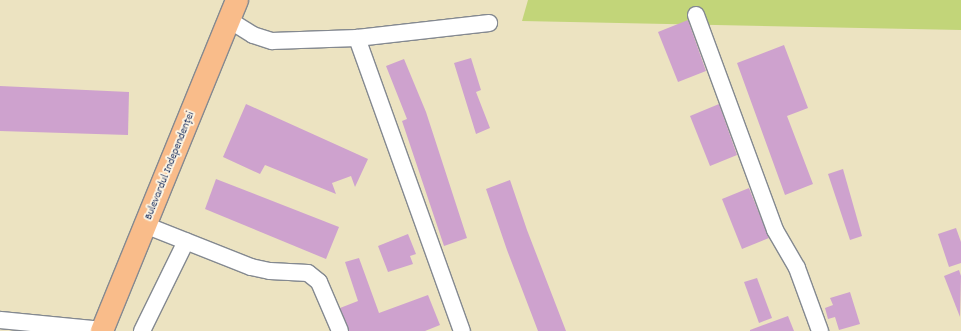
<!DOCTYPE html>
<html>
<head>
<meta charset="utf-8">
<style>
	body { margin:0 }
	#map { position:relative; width:961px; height:331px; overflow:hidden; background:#ece3c1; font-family:Dekko,sans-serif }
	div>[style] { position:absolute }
	.green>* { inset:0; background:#c2d579 }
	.building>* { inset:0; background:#cea2ce }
	.roads { filter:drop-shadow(1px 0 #848990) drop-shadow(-1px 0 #848990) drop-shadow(0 1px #848990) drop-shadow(0 -1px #848990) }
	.minor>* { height:16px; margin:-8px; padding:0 8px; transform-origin:8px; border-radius:8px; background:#fff }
	.highway>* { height:22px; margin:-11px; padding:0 11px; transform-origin:11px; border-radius:11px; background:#f9bc8a }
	span { translate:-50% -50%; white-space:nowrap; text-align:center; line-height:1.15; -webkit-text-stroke:4px #fcf5e5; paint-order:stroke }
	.street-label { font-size:12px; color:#1b2f5e }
</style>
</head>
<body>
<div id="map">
	<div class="green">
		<i style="clip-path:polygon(528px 0,961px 0,961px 30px,522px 21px)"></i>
	</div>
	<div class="building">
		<i style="clip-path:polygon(688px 20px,706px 71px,678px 82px,658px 32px)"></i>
		<i style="clip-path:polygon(784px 45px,808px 108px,787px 116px,813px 184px,785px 195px,737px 63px)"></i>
		<i style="clip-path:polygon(471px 58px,481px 90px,476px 92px,490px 128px,476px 134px,454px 63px)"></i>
		<i style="clip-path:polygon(404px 59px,426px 112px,467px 238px,444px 246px,402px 121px,407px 119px,386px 66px)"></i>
		<i style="clip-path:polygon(0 86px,129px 92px,128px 135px,0 131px)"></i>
		<i style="clip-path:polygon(246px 104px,368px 159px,355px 187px,351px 176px,332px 183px,336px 194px,265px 165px,260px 174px,223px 157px)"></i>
		<i style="clip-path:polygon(719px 104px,737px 155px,710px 166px,690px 116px)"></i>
		<i style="clip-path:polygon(843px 169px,862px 236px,850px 240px,828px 174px)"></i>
		<i style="clip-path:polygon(216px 179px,339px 227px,326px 259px,205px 209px)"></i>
		<i style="clip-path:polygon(510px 180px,527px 230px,566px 331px,538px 331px,507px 250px,486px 189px)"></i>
		<i style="clip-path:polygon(749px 188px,769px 238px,742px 249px,722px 199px)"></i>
		<i style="clip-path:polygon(956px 228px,961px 242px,961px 263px,949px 267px,938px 234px)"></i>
		<i style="clip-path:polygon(408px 234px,416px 254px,410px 256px,413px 264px,388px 272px,378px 246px)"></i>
		<i style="clip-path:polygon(359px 258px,379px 313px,428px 295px,440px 325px,425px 331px,349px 331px,340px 308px,358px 301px,345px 262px)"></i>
		<i style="clip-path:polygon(959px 270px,961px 276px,960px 317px,944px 276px)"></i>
		<i style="clip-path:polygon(757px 278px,772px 318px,759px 323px,744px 282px)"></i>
		<i style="clip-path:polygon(850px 292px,860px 324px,839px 330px,835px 317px,828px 319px,825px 308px,833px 305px,830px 298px)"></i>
		<i style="clip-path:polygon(788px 316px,794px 331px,750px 331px,750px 330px)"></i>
	</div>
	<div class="roads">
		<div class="minor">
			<i style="left:696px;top:15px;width:229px;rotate:69.8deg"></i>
			<i style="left:775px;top:230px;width:44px;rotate:59.9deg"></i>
			<i style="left:797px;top:268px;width:67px;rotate:69.9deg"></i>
			<i style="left:229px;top:20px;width:28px;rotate:32deg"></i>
			<i style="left:253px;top:35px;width:20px;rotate:18deg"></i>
			<i style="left:272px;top:41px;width:85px;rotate:-2deg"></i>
			<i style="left:357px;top:38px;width:133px;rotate:-6.5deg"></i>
			<i style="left:357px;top:38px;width:311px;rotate:70.3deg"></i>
			<i style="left:145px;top:225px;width:114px;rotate:21.6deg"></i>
			<i style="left:251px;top:267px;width:19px;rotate:12deg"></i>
			<i style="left:270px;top:271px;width:38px;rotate:3deg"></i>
			<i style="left:308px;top:273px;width:14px;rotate:39deg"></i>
			<i style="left:319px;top:282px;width:53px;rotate:66.8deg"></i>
			<i style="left:0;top:320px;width:103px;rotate:5.5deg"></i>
			<i style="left:142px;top:331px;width:100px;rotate:-63.9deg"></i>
		</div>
		<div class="highway">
			<i style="left:102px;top:331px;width:357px;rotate:-67.8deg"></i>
		</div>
	</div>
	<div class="street-label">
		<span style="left:170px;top:166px;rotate:-68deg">Bulevardul Independenței</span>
	</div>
</div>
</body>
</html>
